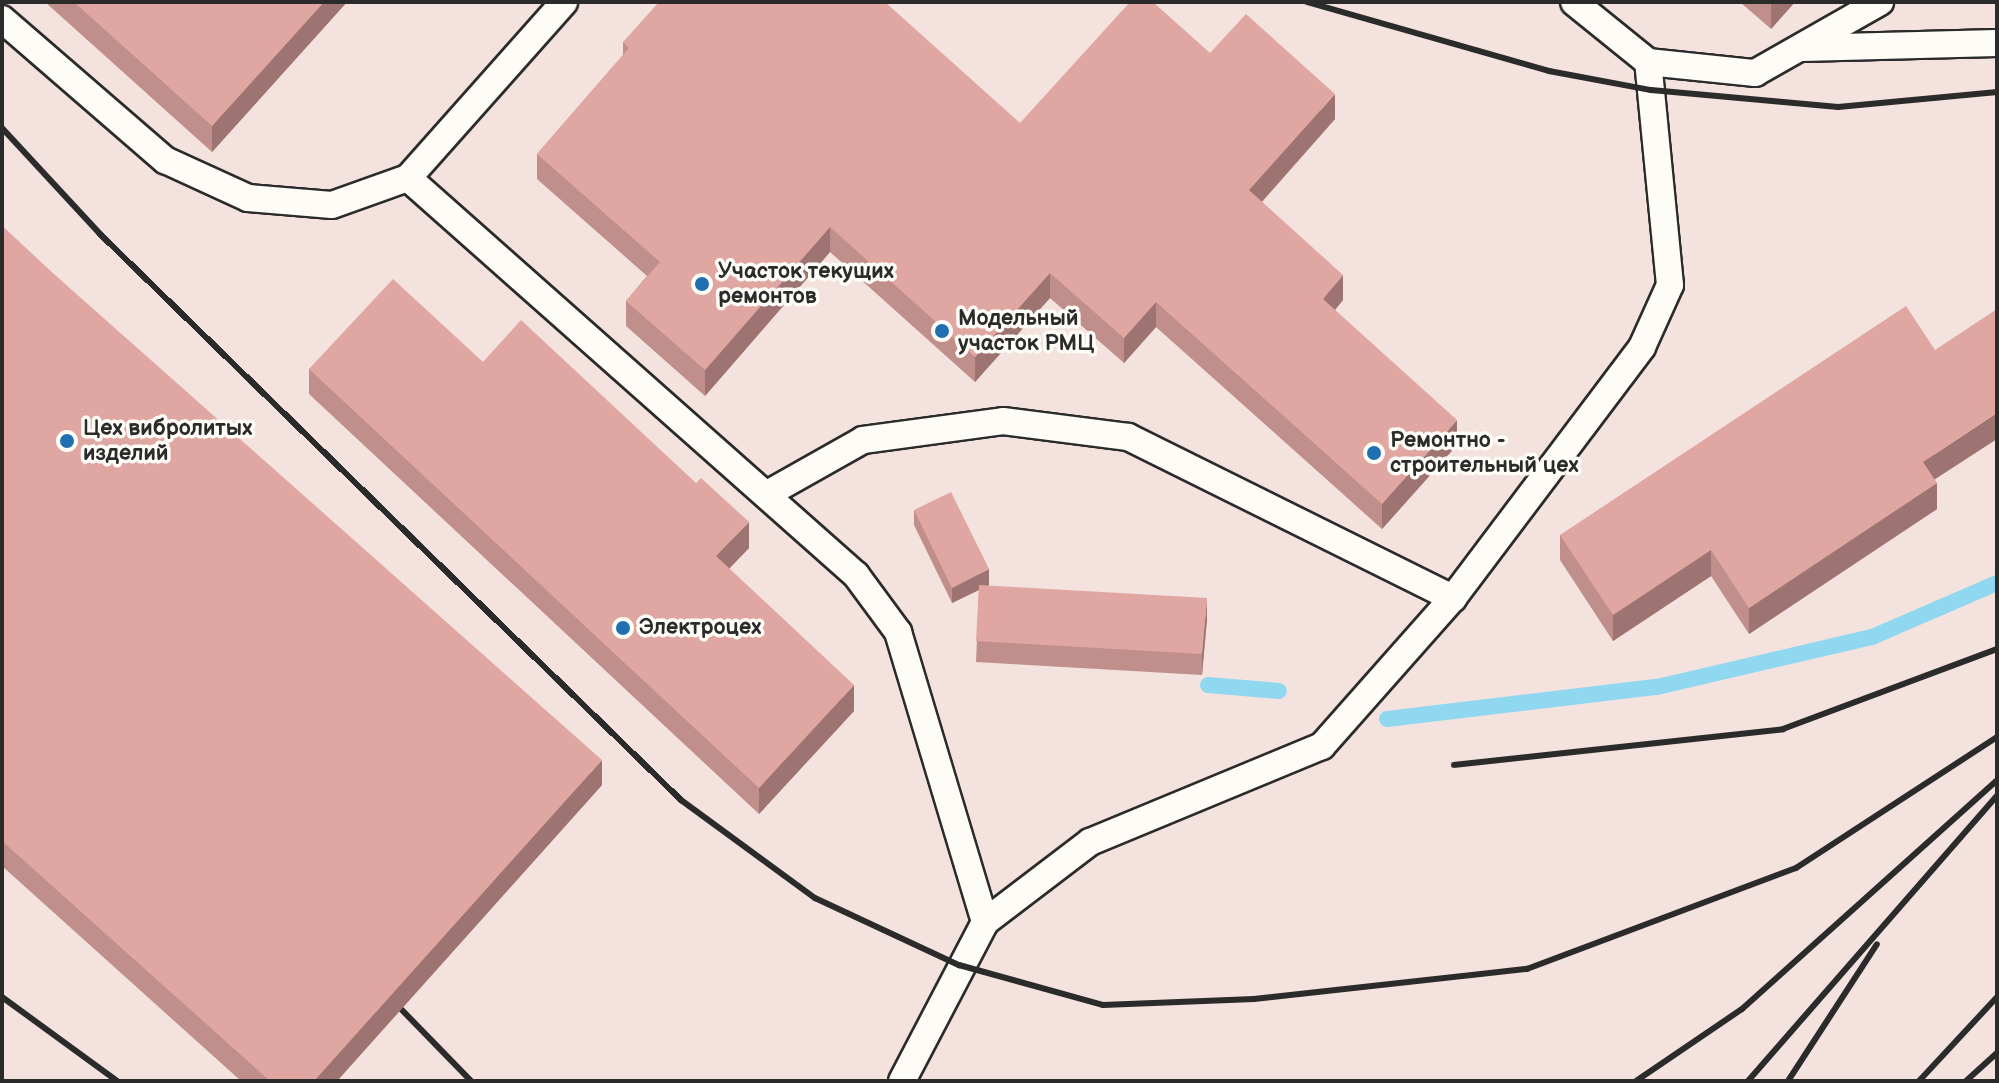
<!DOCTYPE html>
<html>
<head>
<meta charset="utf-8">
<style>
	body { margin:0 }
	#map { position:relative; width:1999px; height:1083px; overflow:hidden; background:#fdfcf7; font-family:"Balsamiq Sans",sans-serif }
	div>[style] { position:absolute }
	.built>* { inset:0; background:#f4e2de }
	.stream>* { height:16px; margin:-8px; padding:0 8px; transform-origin:8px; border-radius:8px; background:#8fd8f0 }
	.roads { filter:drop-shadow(2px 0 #2b2b2b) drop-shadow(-2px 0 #2b2b2b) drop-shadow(0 2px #2b2b2b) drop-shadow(0 -2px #2b2b2b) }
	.service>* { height:26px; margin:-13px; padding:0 13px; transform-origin:13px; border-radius:13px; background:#fdfcf7 }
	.rail>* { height:6px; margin:-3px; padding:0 3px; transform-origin:3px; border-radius:3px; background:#2b2b2b }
	.wall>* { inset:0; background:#c18f8b }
	.shaded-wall>* { inset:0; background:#9d7471 }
	.building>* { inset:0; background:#e0a6a2 }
	.dots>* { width:22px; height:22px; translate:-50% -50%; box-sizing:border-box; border:4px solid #fdfcf7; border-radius:50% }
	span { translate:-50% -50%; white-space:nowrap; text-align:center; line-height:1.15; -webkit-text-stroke:7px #fdfcf7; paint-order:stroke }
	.poi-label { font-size:22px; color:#2b2b2b; font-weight:700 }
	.left { translate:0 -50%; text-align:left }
	.frame { position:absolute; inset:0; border:4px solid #2b2b2b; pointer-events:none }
</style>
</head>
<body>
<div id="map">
	<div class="built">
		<i style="clip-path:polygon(2px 2px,1997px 2px,1997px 1081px,2px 1081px)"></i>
	</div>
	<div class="stream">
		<i style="left:1208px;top:685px;width:71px;rotate:4.8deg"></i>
		<i style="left:1387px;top:719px;width:272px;rotate:-6.8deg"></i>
		<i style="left:1657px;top:687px;width:221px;rotate:-13.1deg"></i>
		<i style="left:1872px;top:637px;width:136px;rotate:-23.4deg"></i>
	</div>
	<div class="roads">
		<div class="service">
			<i style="left:2px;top:19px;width:216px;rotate:40.9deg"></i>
			<i style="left:165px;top:160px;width:91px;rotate:24.6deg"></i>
			<i style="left:248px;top:198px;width:84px;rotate:4.8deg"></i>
			<i style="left:332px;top:205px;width:81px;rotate:-19.6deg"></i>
			<i style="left:408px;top:178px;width:235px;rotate:-48.4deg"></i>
			<i style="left:1802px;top:48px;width:195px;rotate:-1.5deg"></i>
			<i style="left:1648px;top:62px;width:108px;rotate:5.9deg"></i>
			<i style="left:1755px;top:73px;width:144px;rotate:-29.6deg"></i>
			<i style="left:408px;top:178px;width:599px;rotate:41.55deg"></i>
			<i style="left:856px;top:575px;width:71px;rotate:53.6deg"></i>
			<i style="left:898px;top:632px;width:303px;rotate:73.3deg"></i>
			<i style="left:769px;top:493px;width:108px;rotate:-29.4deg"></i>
			<i style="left:863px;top:440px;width:141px;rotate:-7.7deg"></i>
			<i style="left:1003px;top:421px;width:126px;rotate:7.3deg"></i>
			<i style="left:1128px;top:437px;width:363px;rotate:26.4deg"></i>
			<i style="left:902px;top:1081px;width:179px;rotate:-62.4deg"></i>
			<i style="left:985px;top:922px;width:132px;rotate:-37.3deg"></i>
			<i style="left:1090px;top:842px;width:251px;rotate:-22.5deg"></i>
			<i style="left:1322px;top:746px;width:198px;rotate:-48.5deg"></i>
			<i style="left:1453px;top:598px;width:314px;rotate:-53deg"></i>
			<i style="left:1642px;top:347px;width:68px;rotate:-65.7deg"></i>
			<i style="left:1670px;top:285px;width:224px;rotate:-95.6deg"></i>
			<i style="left:1648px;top:62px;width:95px;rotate:-141deg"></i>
		</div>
	</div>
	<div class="rail">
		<i style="left:1307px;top:2px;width:252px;rotate:15.9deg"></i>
		<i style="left:1549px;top:71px;width:104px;rotate:10.6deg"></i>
		<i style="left:1651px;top:90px;width:188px;rotate:5.2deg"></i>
		<i style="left:1838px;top:107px;width:160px;rotate:-5.4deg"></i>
		<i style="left:2px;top:128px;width:144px;rotate:47.2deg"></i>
		<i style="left:100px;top:234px;width:811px;rotate:44.25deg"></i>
		<i style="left:681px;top:800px;width:166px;rotate:36.2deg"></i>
		<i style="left:815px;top:898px;width:159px;rotate:25deg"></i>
		<i style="left:959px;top:965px;width:149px;rotate:15.5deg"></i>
		<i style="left:1103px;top:1005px;width:151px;rotate:-2.3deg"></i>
		<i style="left:1254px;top:999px;width:275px;rotate:-6.3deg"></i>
		<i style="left:1527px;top:969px;width:287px;rotate:-20.6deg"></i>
		<i style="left:1796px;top:868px;width:240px;rotate:-33.1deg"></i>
		<i style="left:1454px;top:765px;width:331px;rotate:-6.2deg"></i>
		<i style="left:1783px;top:729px;width:228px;rotate:-20.5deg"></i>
		<i style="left:2px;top:997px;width:142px;rotate:36.1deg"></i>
		<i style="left:401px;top:1009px;width:100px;rotate:45.8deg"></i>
		<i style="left:1636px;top:1081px;width:128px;rotate:-34.2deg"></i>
		<i style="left:1742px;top:1009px;width:343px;rotate:-41.9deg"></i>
		<i style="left:1748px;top:1081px;width:378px;rotate:-48.9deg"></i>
		<i style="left:1788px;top:1081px;width:163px;rotate:-57deg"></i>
		<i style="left:1919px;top:1081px;width:115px;rotate:-47.1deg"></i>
		<i style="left:1966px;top:1081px;width:42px;rotate:-42.1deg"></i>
	</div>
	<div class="wall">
		<i style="clip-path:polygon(45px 2px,347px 2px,212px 152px)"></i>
		<i style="clip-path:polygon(1740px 2px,1795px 2px,1771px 29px)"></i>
		<i style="clip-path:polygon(623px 42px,1020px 123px,1210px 53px,1335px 119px,1262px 202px,1343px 300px,1335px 310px,1457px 445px,1382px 529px,1156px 327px,1124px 363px,1050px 298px,975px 382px,830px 252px,705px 396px,626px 326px,626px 301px,647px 276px,537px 179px,537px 154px,623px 55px)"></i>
		<i style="clip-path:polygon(2px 226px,602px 785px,337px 1081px,241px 1081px,2px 866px)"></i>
		<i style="clip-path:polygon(1935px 350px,1935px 480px,1937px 509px,1749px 634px,1711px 576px,1613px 641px,1560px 560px,1560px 535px)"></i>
		<i style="clip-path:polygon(483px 362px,749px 548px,729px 569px,854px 711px,759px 814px,309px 394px,309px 369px)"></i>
		<i style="clip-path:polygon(914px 510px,989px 585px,987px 586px,1207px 619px,1202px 675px,976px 662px,979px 590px,952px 603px,914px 525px)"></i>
	</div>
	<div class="shaded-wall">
		<i style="clip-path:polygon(324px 2px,347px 2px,212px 152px,212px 126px)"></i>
		<i style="clip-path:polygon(1772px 2px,1795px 2px,1771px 29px,1771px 4px)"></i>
		<i style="clip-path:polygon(1335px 94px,1335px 119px,1249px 216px,1249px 190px)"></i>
		<i style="clip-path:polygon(830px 227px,830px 252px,705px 396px,705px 370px)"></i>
		<i style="clip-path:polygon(1050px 273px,1050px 298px,975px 382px,975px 357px)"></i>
		<i style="clip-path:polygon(1343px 275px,1343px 300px,1323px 324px,1323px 299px)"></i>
		<i style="clip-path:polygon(1156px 302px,1156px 327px,1124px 363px,1124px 338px)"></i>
		<i style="clip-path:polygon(1997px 413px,1997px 439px,1923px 487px,1923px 462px)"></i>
		<i style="clip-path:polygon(1457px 420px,1457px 445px,1382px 529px,1382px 504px)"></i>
		<i style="clip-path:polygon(1937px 483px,1937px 509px,1749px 634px,1749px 608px)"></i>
		<i style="clip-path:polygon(749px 522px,749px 548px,716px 582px,716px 556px)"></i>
		<i style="clip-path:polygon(1711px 550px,1711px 576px,1613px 641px,1613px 615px)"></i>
		<i style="clip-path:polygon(989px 569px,989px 585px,952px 603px,952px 588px)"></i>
		<i style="clip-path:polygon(1207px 598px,1207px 619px,1202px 675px,1202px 654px)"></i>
		<i style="clip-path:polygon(854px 685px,854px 711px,759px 814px,759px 788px)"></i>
		<i style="clip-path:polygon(602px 760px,602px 785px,337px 1081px,314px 1081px)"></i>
	</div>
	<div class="building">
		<i style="clip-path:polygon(74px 2px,324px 2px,212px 126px)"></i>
		<i style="clip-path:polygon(659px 2px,885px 2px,1020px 123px,1130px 2px,1153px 2px,1210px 53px,1246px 14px,1335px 94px,1249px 190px,1343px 275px,1323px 299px,1457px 420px,1382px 504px,1156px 302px,1124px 338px,1050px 273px,975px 357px,830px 227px,705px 370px,626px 301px,660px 262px,537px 154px,629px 48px,623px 42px)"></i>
		<i style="clip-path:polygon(2px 226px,46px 267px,602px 760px,314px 1081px,270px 1081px,2px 841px)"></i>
		<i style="clip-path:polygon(393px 279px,483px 362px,521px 320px,696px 483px,701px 478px,749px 522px,716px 556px,854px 685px,759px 788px,309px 369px)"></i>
		<i style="clip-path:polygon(1906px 306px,1935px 350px,1997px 309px,1997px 413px,1923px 462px,1937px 483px,1749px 608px,1711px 550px,1613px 615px,1560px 535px)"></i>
		<i style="clip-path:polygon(951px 492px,989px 569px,952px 588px,914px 510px)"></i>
		<i style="clip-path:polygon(979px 585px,1207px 598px,1202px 654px,976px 641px)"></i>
	</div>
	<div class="dots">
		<i style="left:702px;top:284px;background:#1f6fb2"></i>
		<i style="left:942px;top:331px;background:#1f6fb2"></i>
		<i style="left:67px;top:441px;background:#1f6fb2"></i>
		<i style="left:1374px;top:453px;background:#1f6fb2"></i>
		<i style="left:623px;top:628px;background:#1f6fb2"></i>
	</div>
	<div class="poi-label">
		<span class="left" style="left:718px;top:284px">Участок текущих<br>ремонтов</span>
		<span class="left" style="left:958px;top:331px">Модельный<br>участок РМЦ</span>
		<span class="left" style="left:83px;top:441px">Цех вибролитых<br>изделий</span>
		<span class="left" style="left:1390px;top:453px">Ремонтно -<br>строительный цех</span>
		<span class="left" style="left:639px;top:628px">Электроцех</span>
	</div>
	<div class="frame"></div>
</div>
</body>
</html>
